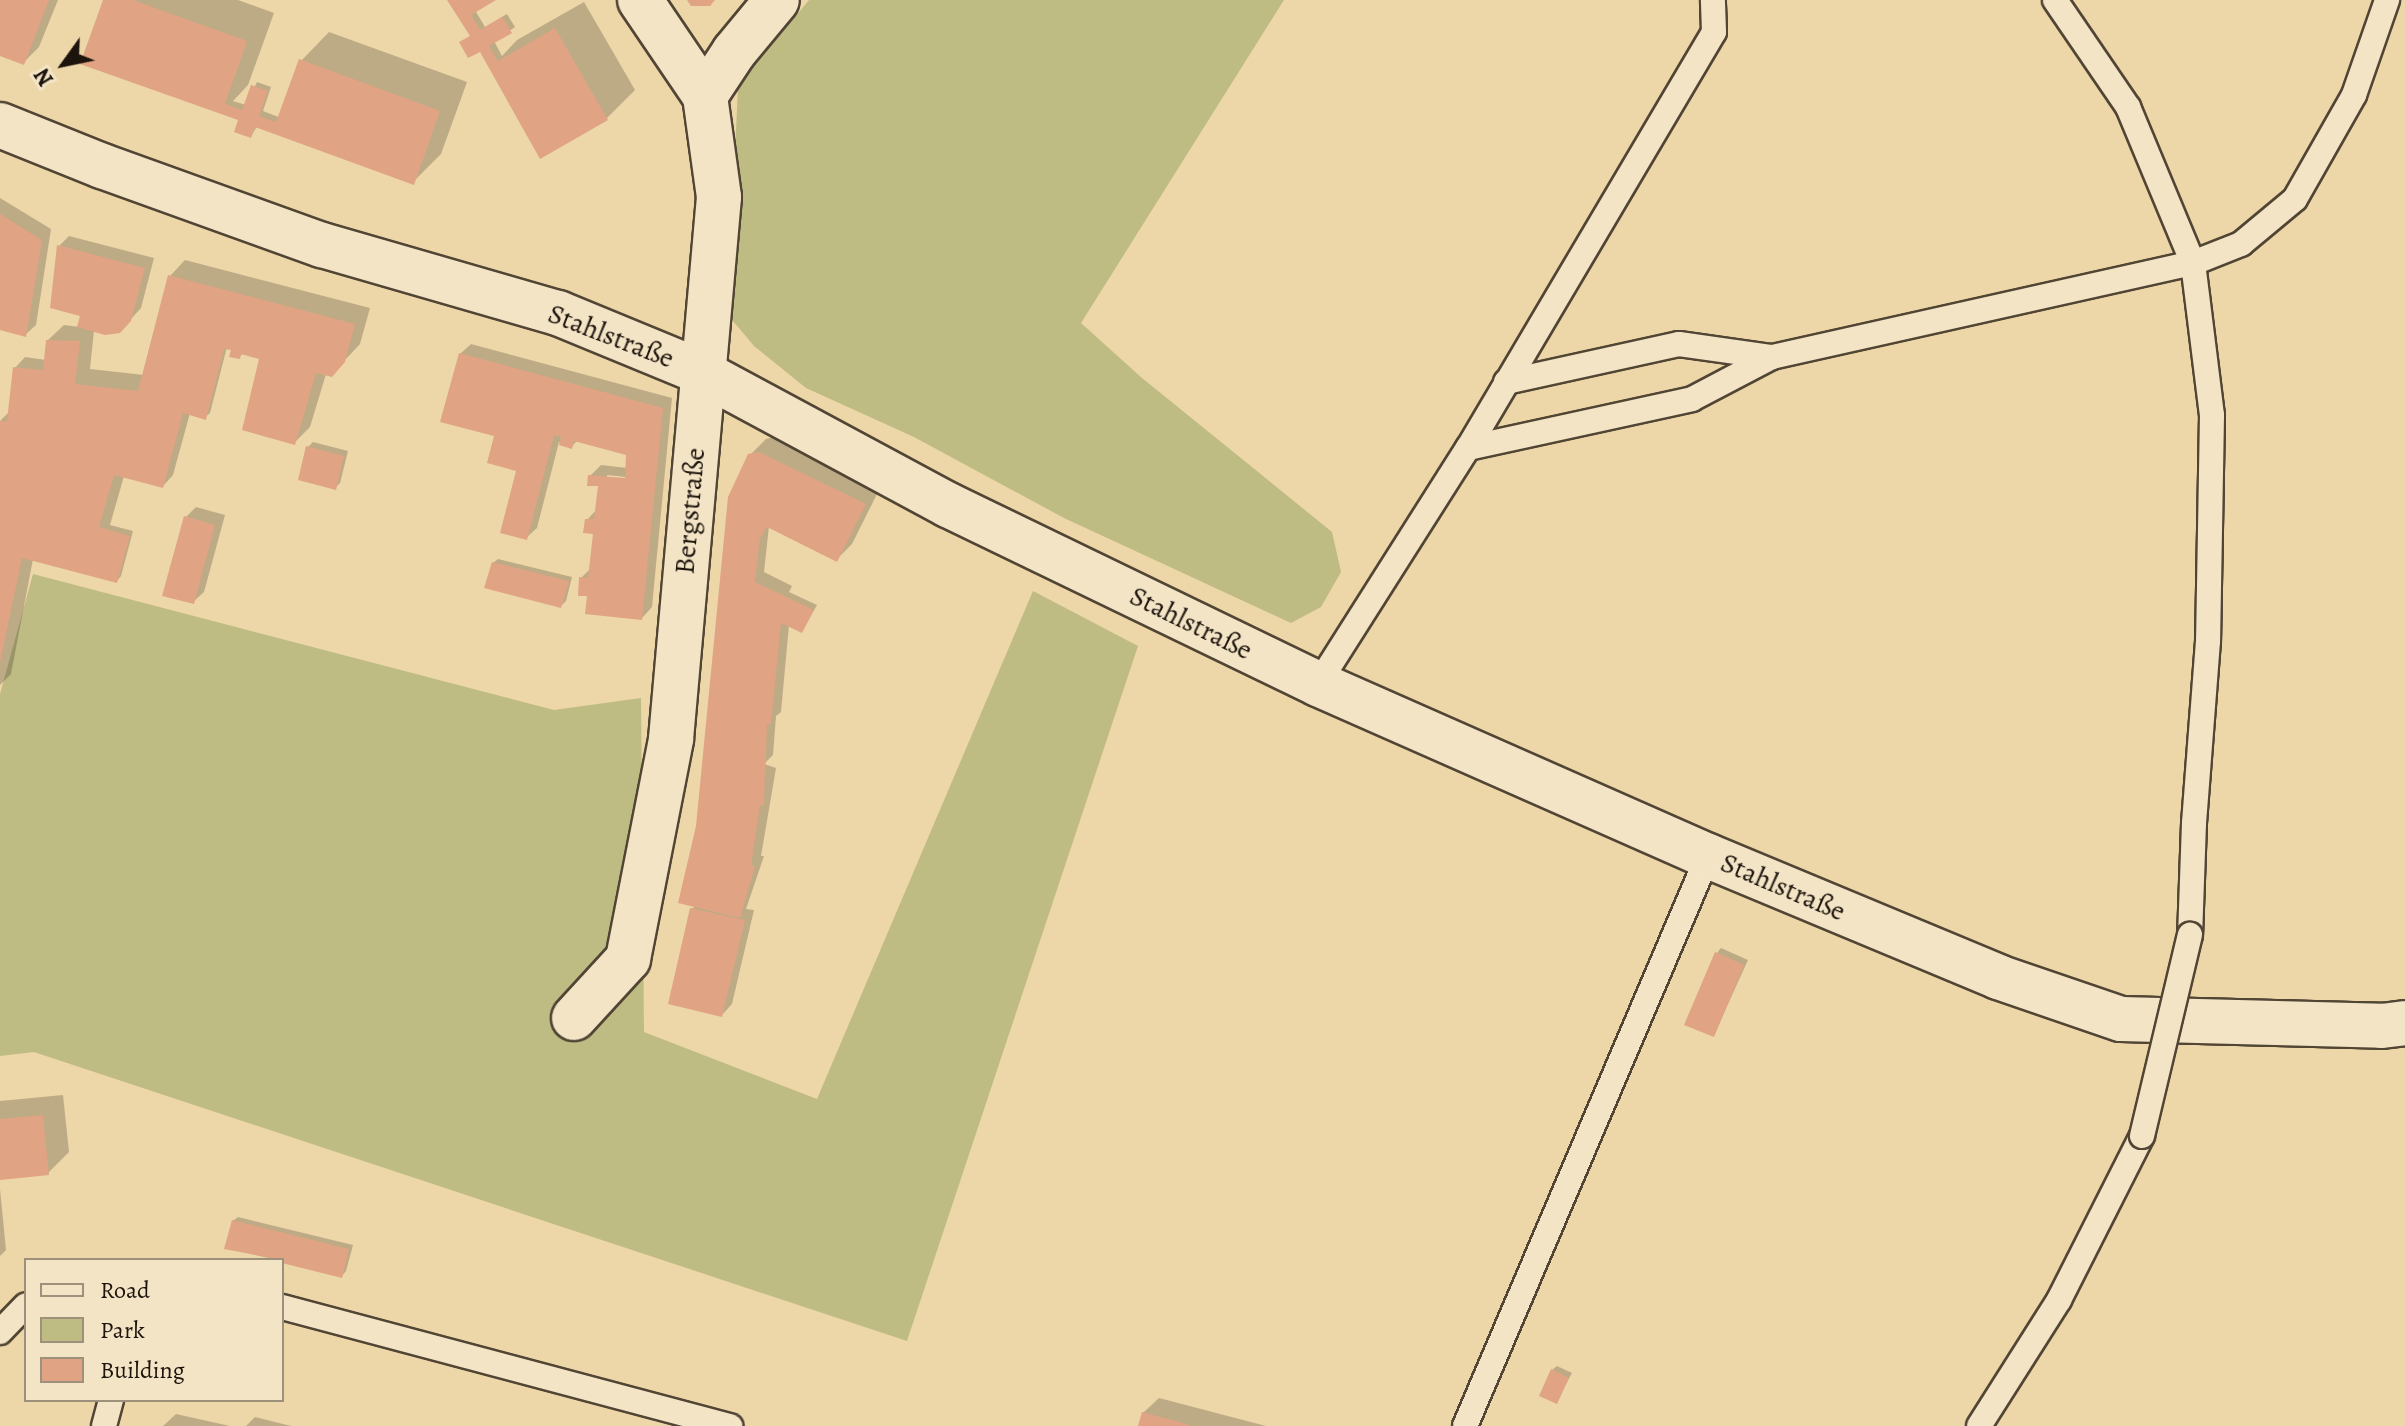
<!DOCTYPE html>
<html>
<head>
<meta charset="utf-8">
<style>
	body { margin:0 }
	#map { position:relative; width:2405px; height:1426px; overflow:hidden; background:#edd6a8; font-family:Alegreya,serif }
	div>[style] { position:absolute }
	.green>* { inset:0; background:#bebc83 }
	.shadow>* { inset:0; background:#0003 }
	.building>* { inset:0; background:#e0a384 }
	.roads { filter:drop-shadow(2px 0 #514534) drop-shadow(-2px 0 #514534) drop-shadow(0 2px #514534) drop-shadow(0 -2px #514534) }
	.service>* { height:24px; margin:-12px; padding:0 12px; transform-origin:12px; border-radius:12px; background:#f3e4c6 }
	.minor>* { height:44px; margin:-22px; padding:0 22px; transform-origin:22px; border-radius:22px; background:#f3e4c6 }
	.tertiary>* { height:44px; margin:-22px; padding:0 22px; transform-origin:22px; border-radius:22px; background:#f3e4c6 }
	.bridges { filter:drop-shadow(2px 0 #514534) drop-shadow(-2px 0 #514534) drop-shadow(0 2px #514534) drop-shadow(0 -2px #514534) }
	.service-bridge>* { height:24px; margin:-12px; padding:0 12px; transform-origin:12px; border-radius:12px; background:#f3e4c6 }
	span { translate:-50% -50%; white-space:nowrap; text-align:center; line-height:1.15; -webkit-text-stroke:6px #f3e4c6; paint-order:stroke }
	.street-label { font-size:28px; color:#1d150d }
	.legend { position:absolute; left:24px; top:1258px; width:260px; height:144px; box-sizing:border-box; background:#f3e4c6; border:2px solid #9d917c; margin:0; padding:10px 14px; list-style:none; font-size:24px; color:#1d150d }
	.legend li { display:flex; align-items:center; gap:16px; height:40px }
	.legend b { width:40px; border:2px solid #9d917c }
	.north { position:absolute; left:24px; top:24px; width:80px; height:80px; -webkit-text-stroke:6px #f3e4c6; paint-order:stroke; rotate:237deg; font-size:22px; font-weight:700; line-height:32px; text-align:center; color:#1d150d }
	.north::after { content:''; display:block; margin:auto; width:28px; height:36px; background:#1d150d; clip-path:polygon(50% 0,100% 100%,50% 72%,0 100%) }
</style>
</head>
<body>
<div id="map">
	<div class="green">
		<i style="clip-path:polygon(809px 0,1284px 0,1081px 323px,1142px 378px,1332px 532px,1341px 572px,1321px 607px,1291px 623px,1064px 518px,914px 437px,806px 388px,754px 346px,728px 315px,738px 86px)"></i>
		<i style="clip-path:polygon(33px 574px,554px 710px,641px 698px,644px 1032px,817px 1099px,1033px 591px,1138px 646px,907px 1341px,34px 1052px,0 1056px,0 694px)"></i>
	</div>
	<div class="shadow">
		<i style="clip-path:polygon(0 0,58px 0,39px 47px,23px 63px,0 53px)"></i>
		<i style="clip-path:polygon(105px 0,238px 0,274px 13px,248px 85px,233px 101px,246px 105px,257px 82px,271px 87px,263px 111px,281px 118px,301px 61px,329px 32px,467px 82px,441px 154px,413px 182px,258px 125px,251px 136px,241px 119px)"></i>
		<i style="clip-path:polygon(450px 0,492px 0,475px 10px,485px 27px,507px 14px,515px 27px,494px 41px,502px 56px,517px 40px,584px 2px,635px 90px,607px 118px,541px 156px,480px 49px,461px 43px,472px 35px)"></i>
		<i style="clip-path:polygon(0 198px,51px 229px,36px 325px,25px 335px,0 328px)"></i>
		<i style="clip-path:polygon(69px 236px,154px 258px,141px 308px,130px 320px,94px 330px,90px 369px,144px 375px,170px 276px,185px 260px,370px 308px,360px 344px,331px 375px,326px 374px,310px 427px,294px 443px,261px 357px,244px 353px,239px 357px,234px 349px,227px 347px,210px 413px,205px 417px,190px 413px,173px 475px,163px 486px,124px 476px,110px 525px,133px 531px,121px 576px,117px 581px,33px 559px,11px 674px,0 685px,0 421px,10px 411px,15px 368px,25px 357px,46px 360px,48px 340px,64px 325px,80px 327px,82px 315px,59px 246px)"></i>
		<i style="clip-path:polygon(evenodd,471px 344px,672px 398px,652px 607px,642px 618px,589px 595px,581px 578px,591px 568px,595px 532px,587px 520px,597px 509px,600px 485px,590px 476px,601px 465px,627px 468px,628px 454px,578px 440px,572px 446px,559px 442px,537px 528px,526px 538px,519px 470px,497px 435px,460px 354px,471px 344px,607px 475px,635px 478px,634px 481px,607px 479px,607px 475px)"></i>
		<i style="clip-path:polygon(775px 437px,880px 488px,852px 544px,837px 559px,769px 526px,764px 572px,792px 586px,789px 592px,817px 605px,802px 631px,789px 625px,781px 712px,776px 716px,773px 755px,764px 764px,776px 768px,761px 856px,764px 856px,746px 909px,754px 910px,732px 1004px,722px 1015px,692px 909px,696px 905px,698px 826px,750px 455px,766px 439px)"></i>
		<i style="clip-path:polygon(313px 442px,348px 451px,340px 483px,335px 488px,308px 447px)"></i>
		<i style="clip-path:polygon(196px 507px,225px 515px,204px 592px,193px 602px,186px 517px)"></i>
		<i style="clip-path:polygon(498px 559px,572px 577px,566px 601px,561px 606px,493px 563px)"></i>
		<i style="clip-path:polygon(1721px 948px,1748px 960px,1714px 1035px,1717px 953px)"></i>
		<i style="clip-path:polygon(63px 1095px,69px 1152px,48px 1173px,0 1178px,0 1101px)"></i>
		<i style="clip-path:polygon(0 1189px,6px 1250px,0 1256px)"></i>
		<i style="clip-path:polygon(238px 1217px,353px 1245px,346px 1271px,342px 1276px,227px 1248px,233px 1221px)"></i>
		<i style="clip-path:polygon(1557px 1366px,1572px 1373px,1556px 1402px,1552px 1370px)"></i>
		<i style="clip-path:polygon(1159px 1398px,1266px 1426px,1140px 1426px,1143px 1413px)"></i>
		<i style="clip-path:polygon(176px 1414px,230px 1426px,163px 1426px)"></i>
		<i style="clip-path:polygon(255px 1417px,291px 1426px,246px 1426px)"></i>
	</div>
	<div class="building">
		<i style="clip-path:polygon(0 0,49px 0,24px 65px,0 56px)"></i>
		<i style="clip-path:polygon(103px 0,133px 0,247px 41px,225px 104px,242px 110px,251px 85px,268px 91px,259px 116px,276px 122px,299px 59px,440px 111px,414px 185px,255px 127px,251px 138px,234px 132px,238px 120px,80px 64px)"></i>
		<i style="clip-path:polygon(447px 0,496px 0,471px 15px,480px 30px,502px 17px,512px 33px,489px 46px,498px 61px,555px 28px,608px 120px,540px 159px,480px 52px,468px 58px,459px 42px,470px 36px)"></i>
		<i style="clip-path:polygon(687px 0,715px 0,710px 6px,691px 6px)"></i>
		<i style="clip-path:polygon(0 214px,42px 240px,26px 337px,0 330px)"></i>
		<i style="clip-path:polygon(57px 245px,145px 268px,131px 321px,120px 333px,105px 335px,77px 327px,80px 316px,50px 308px)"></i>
		<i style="clip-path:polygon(168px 275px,355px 324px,345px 362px,332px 377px,316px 373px,295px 445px,242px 430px,259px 359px,241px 354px,240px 359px,229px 357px,231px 350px,224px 349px,206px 420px,183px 413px,163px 488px,114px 475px,99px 527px,130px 536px,117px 583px,22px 558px,0 662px,0 421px,7px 421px,13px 367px,43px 370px,46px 340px,80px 341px,75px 384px,138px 391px)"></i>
		<i style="clip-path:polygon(459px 353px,663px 408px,642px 620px,585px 614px,587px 596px,578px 596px,579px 577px,588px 578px,593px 534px,583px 533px,585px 519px,594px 519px,598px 486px,587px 486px,588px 475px,625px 478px,626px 455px,574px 441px,572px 449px,559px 445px,561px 437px,554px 435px,527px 540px,500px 533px,516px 471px,487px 463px,494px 436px,440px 422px)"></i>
		<i style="clip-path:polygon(306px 446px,344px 456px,336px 490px,298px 480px)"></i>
		<i style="clip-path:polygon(759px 452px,866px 504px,837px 562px,767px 527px,760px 538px,755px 582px,814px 610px,802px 633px,781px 623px,771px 724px,767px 724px,764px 806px,760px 805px,751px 866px,755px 866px,740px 918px,678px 903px,696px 826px,728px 497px,748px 454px)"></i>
		<i style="clip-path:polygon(184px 516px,215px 525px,194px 604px,162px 596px)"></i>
		<i style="clip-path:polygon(492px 562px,569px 581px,561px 608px,484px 588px)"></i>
		<i style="clip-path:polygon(690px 908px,745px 920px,722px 1017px,668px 1004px)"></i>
		<i style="clip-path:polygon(1715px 952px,1744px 965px,1714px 1037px,1684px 1025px)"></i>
		<i style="clip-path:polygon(43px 1115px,49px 1175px,0 1180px,0 1119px)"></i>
		<i style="clip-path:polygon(232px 1220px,349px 1249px,342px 1278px,282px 1263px,282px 1260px,224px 1249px)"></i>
		<i style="clip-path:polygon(1551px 1369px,1569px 1378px,1557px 1404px,1539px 1396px)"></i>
		<i style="clip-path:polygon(1142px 1412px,1190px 1425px,1190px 1426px,1138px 1426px)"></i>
	</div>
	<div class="roads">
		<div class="service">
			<i style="left:2055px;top:0;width:130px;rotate:55.7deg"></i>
			<i style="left:2128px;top:107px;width:169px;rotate:67.4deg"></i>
			<i style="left:2193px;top:263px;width:153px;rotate:82.9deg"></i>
			<i style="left:2212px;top:415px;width:226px;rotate:91deg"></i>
			<i style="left:2208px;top:641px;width:183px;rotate:94.4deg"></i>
			<i style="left:2194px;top:823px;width:112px;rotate:92deg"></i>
			<i style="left:1506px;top:382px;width:177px;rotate:-12.4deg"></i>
			<i style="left:1679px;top:344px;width:94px;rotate:8deg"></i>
			<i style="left:1468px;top:448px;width:229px;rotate:-12.3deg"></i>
			<i style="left:1692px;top:399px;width:90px;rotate:-27.7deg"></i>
			<i style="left:1772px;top:357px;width:431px;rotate:-12.6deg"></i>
			<i style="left:2193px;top:263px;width:52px;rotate:-21.6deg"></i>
			<i style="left:2241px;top:244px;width:70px;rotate:-39.8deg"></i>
			<i style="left:2295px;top:199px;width:120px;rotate:-60.4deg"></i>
			<i style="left:2354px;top:95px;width:101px;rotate:-70.8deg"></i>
			<i style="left:1318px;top:684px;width:280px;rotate:-57.6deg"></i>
			<i style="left:1468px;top:448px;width:483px;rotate:-59.4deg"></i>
			<i style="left:1714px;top:32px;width:32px;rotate:-92deg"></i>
			<i style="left:282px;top:1307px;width:464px;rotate:14.9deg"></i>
			<i style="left:0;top:1332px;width:37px;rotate:-46deg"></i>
			<i style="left:104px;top:1426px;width:27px;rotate:-75deg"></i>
			<i style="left:1465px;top:1426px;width:620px;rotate:-66.91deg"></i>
			<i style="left:1979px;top:1426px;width:149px;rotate:-57.6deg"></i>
			<i style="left:2059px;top:1300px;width:184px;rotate:-63.2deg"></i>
		</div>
		<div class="minor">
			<i style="left:705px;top:96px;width:53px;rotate:-56.6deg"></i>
			<i style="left:734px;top:52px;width:67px;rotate:-50.4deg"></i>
			<i style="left:574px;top:1018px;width:80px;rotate:-47.5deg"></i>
			<i style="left:628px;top:959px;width:224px;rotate:-78.9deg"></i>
			<i style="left:671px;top:739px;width:544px;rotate:-84.94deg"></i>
			<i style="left:719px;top:197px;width:102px;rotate:-97.9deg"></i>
			<i style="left:705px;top:96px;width:116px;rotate:-124.1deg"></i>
		</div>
		<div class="tertiary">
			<i style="left:0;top:125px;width:110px;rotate:21.9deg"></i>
			<i style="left:102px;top:166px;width:234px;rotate:19.8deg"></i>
			<i style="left:322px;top:245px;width:246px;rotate:16.1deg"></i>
			<i style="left:558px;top:313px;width:155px;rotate:22.4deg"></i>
			<i style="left:701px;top:372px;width:281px;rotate:28.3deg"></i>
			<i style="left:948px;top:505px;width:411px;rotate:25.8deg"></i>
			<i style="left:1318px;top:684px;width:426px;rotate:23.8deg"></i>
			<i style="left:1708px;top:856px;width:314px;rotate:22.6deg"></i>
			<i style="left:1998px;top:977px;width:130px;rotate:18.9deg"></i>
			<i style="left:2121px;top:1019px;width:261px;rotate:1.5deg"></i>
			<i style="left:2382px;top:1026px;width:23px;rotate:-7deg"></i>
		</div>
	</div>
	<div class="bridges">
		<div class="service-bridge">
			<i style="left:2142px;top:1136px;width:207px;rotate:-76.6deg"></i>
		</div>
	</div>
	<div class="street-label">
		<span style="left:611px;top:336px;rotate:21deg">Stahlstraße</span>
		<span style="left:690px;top:511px;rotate:-85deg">Bergstraße</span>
		<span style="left:1191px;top:623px;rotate:26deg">Stahlstraße</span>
		<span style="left:1783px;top:887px;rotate:23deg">Stahlstraße</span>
	</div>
	<ul class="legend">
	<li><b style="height:10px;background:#f3e4c6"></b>Road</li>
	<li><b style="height:22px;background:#bebc83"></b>Park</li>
	<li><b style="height:22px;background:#e0a384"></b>Building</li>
	</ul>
	<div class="north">N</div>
</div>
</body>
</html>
